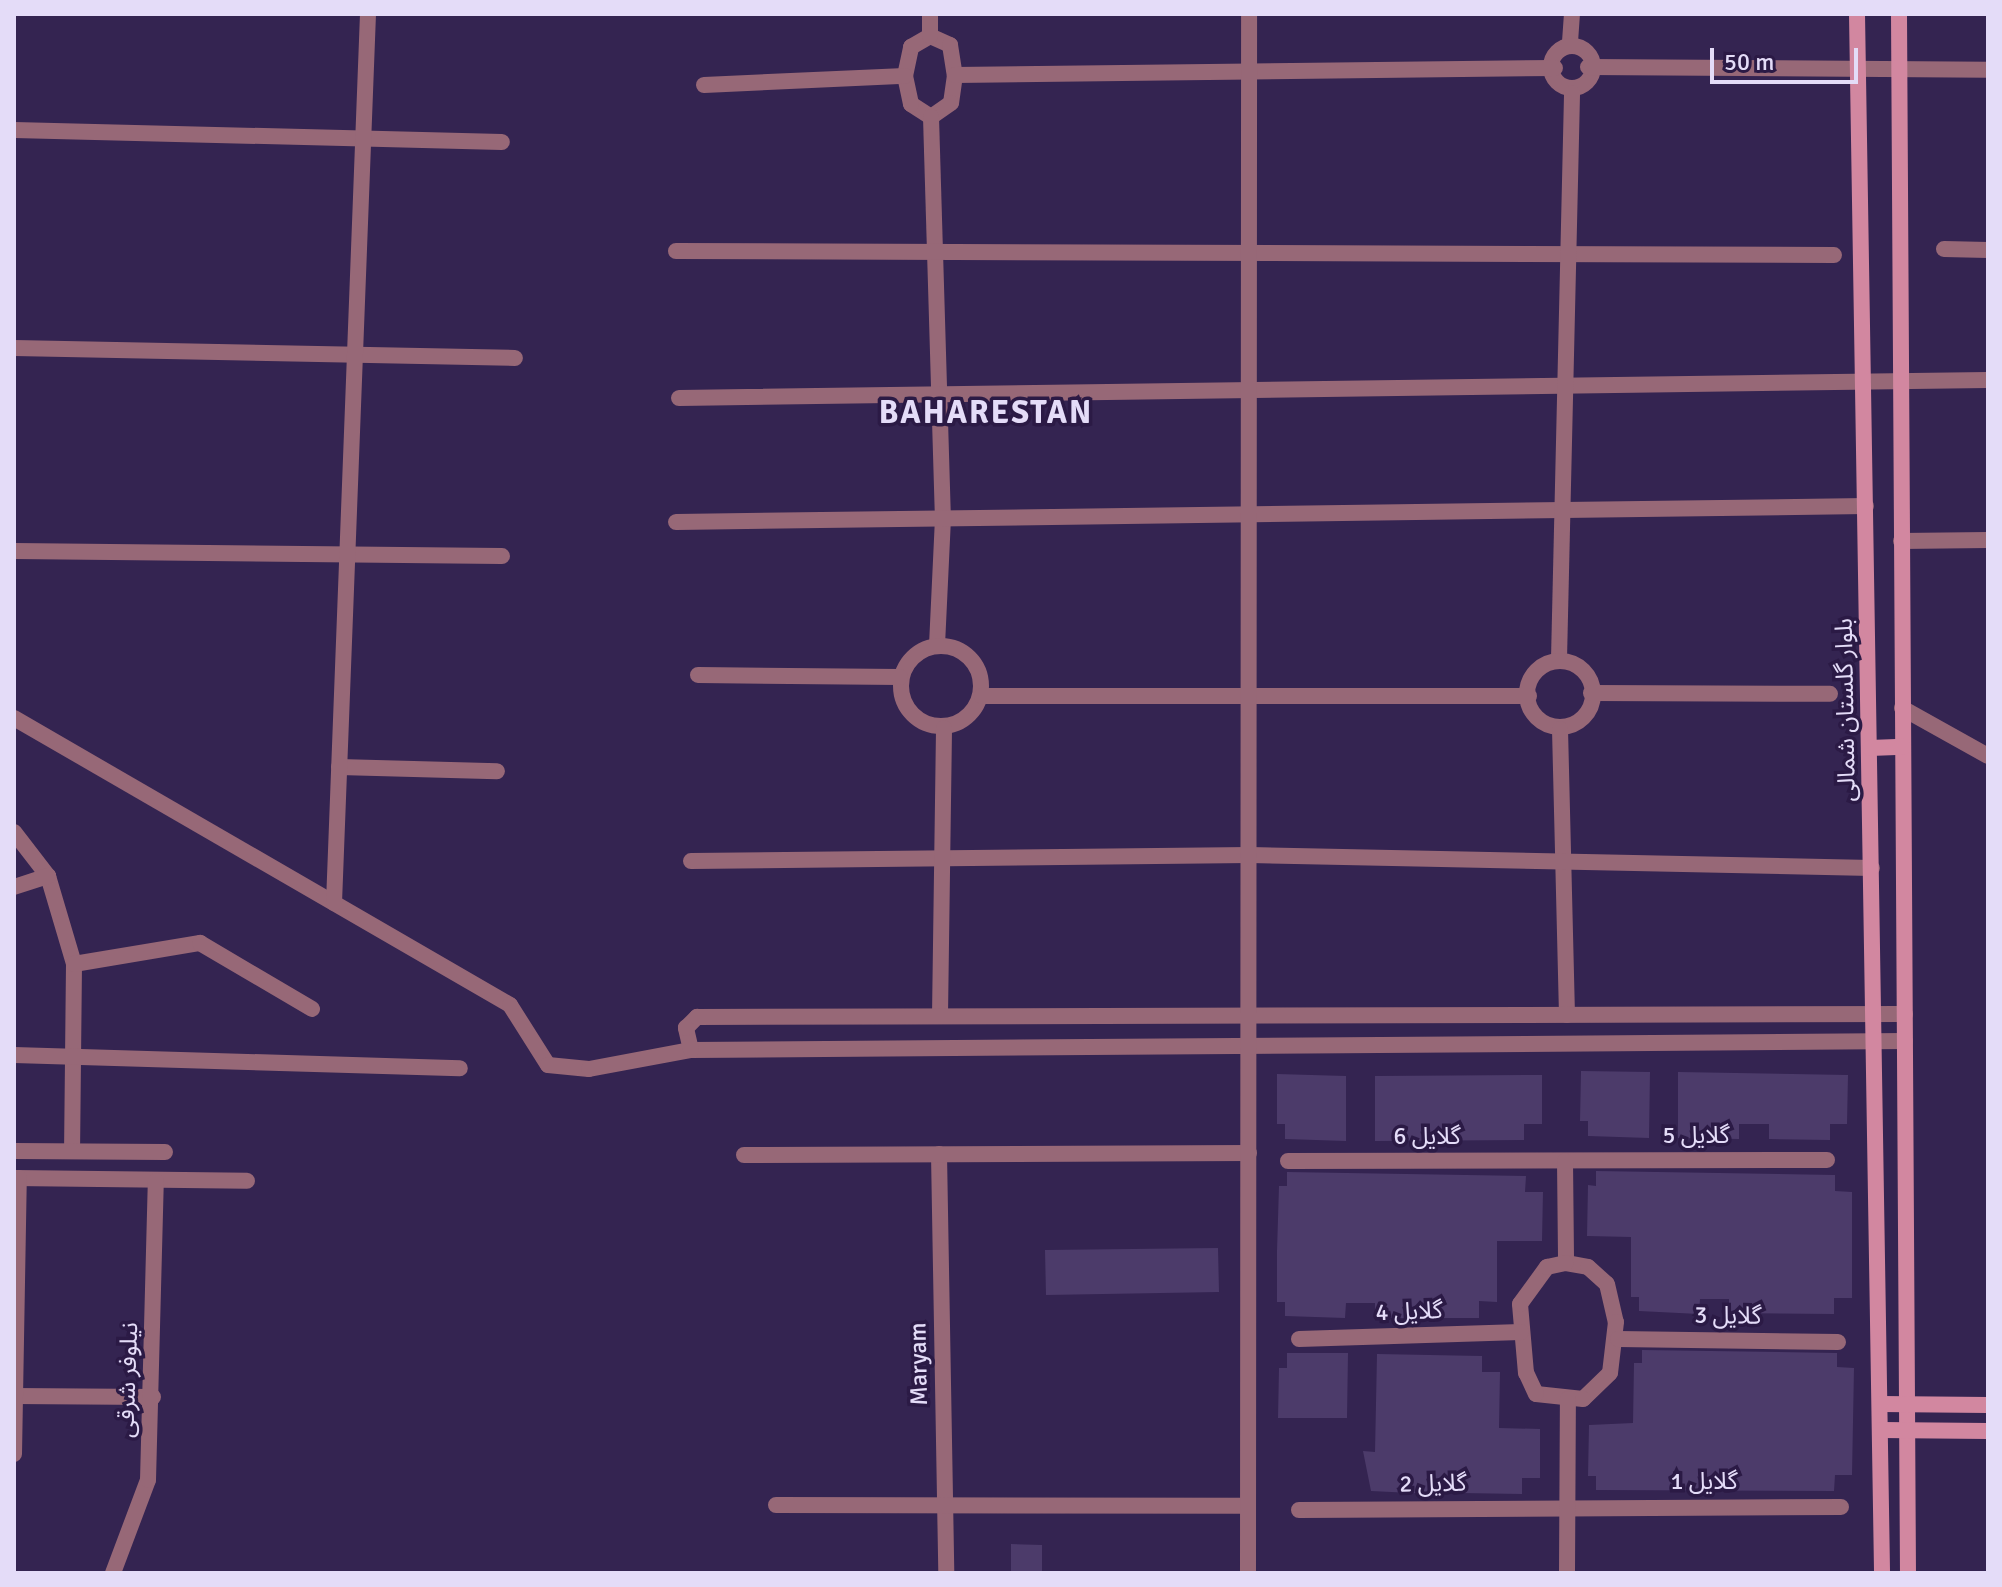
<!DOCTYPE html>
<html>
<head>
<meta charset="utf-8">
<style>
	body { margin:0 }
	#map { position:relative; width:2002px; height:1587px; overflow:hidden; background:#342451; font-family:Signika,"Noto Sans Arabic",sans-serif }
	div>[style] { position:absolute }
	.building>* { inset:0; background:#4c3b6a }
	.street>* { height:16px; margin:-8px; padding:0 8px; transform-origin:8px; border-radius:8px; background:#976877 }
	.street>.ring { margin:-8px; padding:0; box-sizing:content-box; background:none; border:16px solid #976877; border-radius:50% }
	.secondary>* { height:16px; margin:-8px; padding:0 8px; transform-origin:8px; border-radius:8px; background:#d287a0 }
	span { translate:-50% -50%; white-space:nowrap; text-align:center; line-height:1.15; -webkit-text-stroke:7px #2b1a45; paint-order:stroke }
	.street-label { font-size:24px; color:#e4dcf8 }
	.district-label { font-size:32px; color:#e4dcf8; font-weight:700; letter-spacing:2px }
	.frame { position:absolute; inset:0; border:16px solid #e4dcf8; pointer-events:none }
	.scale { position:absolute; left:1710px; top:48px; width:148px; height:36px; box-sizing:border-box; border:4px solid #e4dcf8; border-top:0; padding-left:10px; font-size:24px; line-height:28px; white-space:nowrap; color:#e4dcf8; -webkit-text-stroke:6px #2b1a45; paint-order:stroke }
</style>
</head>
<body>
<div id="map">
	<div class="building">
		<i style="clip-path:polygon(1581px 1071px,1650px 1072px,1649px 1138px,1588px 1136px,1588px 1121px,1580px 1121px)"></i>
		<i style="clip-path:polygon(1678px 1072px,1848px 1075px,1847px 1124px,1830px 1124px,1830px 1140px,1769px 1139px,1769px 1124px,1739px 1124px,1739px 1139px,1678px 1138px)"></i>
		<i style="clip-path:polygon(1277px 1074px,1346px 1076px,1346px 1141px,1285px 1139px,1285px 1124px,1277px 1124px)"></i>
		<i style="clip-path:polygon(1542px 1075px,1542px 1124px,1524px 1124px,1524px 1140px,1375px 1141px,1375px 1076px)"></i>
		<i style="clip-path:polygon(1596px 1171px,1835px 1175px,1835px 1191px,1852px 1192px,1852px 1298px,1834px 1298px,1834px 1314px,1729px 1313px,1729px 1299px,1700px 1299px,1699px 1314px,1639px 1311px,1639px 1297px,1631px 1297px,1631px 1237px,1587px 1236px,1588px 1185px,1596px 1186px)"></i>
		<i style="clip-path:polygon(1287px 1172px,1526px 1176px,1525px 1192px,1543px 1192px,1542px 1241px,1497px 1241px,1497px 1302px,1479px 1301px,1479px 1318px,1375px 1318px,1375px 1303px,1346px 1303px,1345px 1318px,1285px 1316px,1285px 1302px,1277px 1302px,1277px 1251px,1279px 1186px,1287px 1186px)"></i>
		<i style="clip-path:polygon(1218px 1248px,1219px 1292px,1046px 1295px,1045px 1250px)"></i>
		<i style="clip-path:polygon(1642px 1350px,1837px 1353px,1837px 1367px,1854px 1368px,1852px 1475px,1835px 1475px,1834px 1491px,1596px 1490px,1596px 1476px,1588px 1476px,1589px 1425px,1633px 1423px,1634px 1363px,1642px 1363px)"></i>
		<i style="clip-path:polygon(1287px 1353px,1348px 1353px,1347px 1418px,1278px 1418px,1279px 1368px,1287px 1368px)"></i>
		<i style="clip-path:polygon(1377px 1354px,1482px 1356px,1482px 1372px,1500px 1372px,1499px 1428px,1540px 1429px,1540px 1478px,1522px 1478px,1522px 1494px,1461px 1493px,1461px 1479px,1432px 1478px,1432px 1494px,1371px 1491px,1363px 1451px,1375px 1452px)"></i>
		<i style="clip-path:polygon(1011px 1544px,1042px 1545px,1042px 1573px,1011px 1573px)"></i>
	</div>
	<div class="street">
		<i style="left:930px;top:36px;width:22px;rotate:24deg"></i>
		<i style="left:950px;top:45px;width:30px;rotate:81deg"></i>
		<i style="left:955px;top:75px;width:28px;rotate:98deg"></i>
		<i style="left:951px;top:103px;width:24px;rotate:145deg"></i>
		<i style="left:931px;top:117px;width:24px;rotate:-147deg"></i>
		<i style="left:911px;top:104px;width:29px;rotate:-102deg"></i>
		<i style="left:905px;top:76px;width:30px;rotate:-78deg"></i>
		<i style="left:911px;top:47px;width:22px;rotate:-30deg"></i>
		<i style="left:930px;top:36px;width:22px;rotate:-90deg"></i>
		<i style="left:1570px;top:42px;width:28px;rotate:-86deg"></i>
		<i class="ring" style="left:1551px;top:46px;width:26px;height:26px"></i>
		<i style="left:1588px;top:67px;width:400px;rotate:0.4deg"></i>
		<i style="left:955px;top:75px;width:600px;rotate:-0.67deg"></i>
		<i style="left:704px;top:85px;width:201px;rotate:-2.6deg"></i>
		<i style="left:931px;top:117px;width:401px;rotate:88.3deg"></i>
		<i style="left:943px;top:518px;width:127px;rotate:92.7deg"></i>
		<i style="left:14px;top:130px;width:488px;rotate:1.4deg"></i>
		<i style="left:1944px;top:249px;width:44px;rotate:1.3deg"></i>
		<i style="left:676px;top:251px;width:1158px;rotate:0.2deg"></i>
		<i style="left:14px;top:348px;width:501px;rotate:1.14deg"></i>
		<i style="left:679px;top:398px;width:1309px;rotate:-0.79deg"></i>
		<i style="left:676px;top:522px;width:1190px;rotate:-0.77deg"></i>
		<i style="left:1901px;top:541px;width:87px;rotate:-0.7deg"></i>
		<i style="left:14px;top:551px;width:488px;rotate:0.6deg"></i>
		<i class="ring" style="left:901px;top:646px;width:64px;height:64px"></i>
		<i style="left:1559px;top:659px;width:566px;rotate:-88.68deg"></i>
		<i class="ring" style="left:1527px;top:661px;width:50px;height:50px"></i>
		<i style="left:698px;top:675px;width:202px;rotate:0.6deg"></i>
		<i style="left:1591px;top:693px;width:239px;rotate:0.2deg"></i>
		<i style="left:982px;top:696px;width:547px"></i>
		<i style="left:1902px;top:708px;width:98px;rotate:29.2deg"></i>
		<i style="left:14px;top:718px;width:573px;rotate:30.05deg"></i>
		<i style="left:510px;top:1005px;width:71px;rotate:57.7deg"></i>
		<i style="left:548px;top:1065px;width:41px;rotate:5.6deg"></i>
		<i style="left:589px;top:1069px;width:104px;rotate:-10.6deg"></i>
		<i style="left:691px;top:1050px;width:1214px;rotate:-0.42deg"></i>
		<i style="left:1560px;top:729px;width:286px;rotate:88.6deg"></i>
		<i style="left:339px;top:767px;width:158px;rotate:1.5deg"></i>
		<i style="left:14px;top:832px;width:56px;rotate:52.3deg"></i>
		<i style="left:48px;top:876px;width:92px;rotate:73.5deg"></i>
		<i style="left:74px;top:964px;width:186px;rotate:90.6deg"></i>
		<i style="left:691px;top:861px;width:559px;rotate:-0.61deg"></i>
		<i style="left:1250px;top:855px;width:622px;rotate:1.2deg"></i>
		<i style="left:14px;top:887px;width:36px;rotate:-18deg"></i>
		<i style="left:334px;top:903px;width:890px;rotate:-87.81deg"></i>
		<i style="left:74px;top:964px;width:128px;rotate:-9.5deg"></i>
		<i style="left:200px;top:943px;width:130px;rotate:30.5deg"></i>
		<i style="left:940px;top:1016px;width:288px;rotate:-89.2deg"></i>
		<i style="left:691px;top:1050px;width:23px;rotate:-103deg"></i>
		<i style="left:686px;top:1028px;width:16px;rotate:-45deg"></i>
		<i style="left:697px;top:1017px;width:1208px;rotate:-0.14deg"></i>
		<i style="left:14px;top:1055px;width:446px;rotate:1.7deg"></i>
		<i style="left:14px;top:1151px;width:151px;rotate:0.4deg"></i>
		<i style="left:939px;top:1154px;width:419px;rotate:89deg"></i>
		<i style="left:744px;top:1155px;width:505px;rotate:-0.23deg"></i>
		<i style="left:1288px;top:1161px;width:539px;rotate:-0.11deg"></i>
		<i style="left:1565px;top:1161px;width:102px;rotate:89.4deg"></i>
		<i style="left:14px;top:1178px;width:233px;rotate:0.7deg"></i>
		<i style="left:1566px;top:1263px;width:22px;rotate:10deg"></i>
		<i style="left:1588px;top:1267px;width:25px;rotate:42deg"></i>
		<i style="left:1607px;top:1284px;width:39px;rotate:77deg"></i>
		<i style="left:1616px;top:1322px;width:51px;rotate:96.7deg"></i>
		<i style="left:1610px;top:1373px;width:37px;rotate:136deg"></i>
		<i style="left:1583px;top:1399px;width:47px;rotate:-173.9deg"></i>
		<i style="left:1536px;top:1394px;width:23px;rotate:-115deg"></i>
		<i style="left:1526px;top:1373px;width:69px;rotate:-95deg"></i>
		<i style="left:1520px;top:1304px;width:46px;rotate:-53.9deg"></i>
		<i style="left:1547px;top:1267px;width:19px;rotate:-12deg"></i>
		<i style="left:1299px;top:1339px;width:222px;rotate:-1.8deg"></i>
		<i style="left:1618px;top:1339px;width:220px;rotate:0.8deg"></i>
		<i style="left:14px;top:1396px;width:139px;rotate:0.4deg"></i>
		<i style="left:14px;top:1454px;width:276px;rotate:-89deg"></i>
		<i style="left:776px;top:1505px;width:472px;rotate:0.1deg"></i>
		<i style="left:1299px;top:1510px;width:542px;rotate:-0.32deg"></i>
		<i style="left:113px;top:1573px;width:99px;rotate:-69.4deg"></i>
		<i style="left:148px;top:1480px;width:299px;rotate:-88.5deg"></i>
		<i style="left:1248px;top:1573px;width:1559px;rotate:-89.96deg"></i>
		<i style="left:1567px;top:1573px;width:174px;rotate:-89.7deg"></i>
	</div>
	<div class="secondary">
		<i style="left:1857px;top:14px;width:1559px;rotate:89.08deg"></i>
		<i style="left:1899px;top:14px;width:1559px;rotate:89.67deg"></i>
		<i style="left:1870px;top:748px;width:33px;rotate:-2deg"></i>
		<i style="left:1881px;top:1404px;width:107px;rotate:0.5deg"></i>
		<i style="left:1881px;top:1430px;width:107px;rotate:0.5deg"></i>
	</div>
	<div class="street-label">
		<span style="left:1846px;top:710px;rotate:-91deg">بلوار گلستان شمالی</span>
		<span style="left:1696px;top:1136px">گلایل 5</span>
		<span style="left:1427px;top:1137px">گلایل 6</span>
		<span style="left:1409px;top:1312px;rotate:-2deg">گلایل 4</span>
		<span style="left:1728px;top:1316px;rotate:1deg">گلایل 3</span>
		<span style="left:919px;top:1364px;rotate:-91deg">Maryam</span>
		<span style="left:128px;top:1380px;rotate:-88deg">نیلوفر شرقی</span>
		<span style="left:1704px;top:1482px">گلایل 1</span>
		<span style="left:1433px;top:1484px;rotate:-1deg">گلایل 2</span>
	</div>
	<div class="district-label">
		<span style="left:986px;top:413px">BAHARESTAN</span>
	</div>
	<div class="frame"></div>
	<div class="scale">50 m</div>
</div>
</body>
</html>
